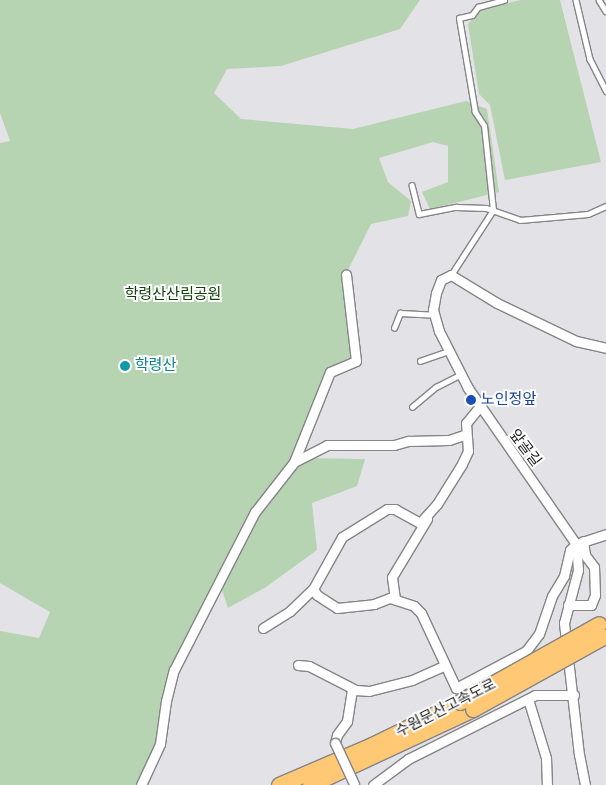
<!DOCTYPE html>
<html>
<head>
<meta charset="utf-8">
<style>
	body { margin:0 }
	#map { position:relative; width:606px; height:785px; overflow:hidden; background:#e3e2e6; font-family:"Fira Sans","Noto Sans KR",sans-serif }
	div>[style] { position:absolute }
	.green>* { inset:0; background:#b6d3b2 }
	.roads { filter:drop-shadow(1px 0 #858487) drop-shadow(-1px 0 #858487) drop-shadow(0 1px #858487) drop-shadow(0 -1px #858487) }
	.lane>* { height:4.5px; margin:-2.25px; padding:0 2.25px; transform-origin:2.25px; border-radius:2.25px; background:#fff }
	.street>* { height:9px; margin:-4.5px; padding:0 4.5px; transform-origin:4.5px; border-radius:4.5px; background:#fff }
	.highway>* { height:15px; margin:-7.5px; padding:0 7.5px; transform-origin:7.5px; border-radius:7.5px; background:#fec874 }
	.bridges { filter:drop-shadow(1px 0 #858487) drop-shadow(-1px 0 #858487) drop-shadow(0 1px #858487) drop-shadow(0 -1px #858487) }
	.street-bridge>* { height:9px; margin:-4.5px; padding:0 4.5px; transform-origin:4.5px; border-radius:4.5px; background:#fff }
	.highway-bridge>* { height:15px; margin:-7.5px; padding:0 7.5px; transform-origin:7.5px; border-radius:7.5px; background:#fec874 }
	.dots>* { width:14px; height:14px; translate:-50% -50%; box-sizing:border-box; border:2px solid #fff; border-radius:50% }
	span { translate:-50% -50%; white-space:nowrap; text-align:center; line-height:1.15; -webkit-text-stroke:4px #fff; paint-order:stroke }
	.park-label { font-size:15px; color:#11430e }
	.culture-label { font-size:15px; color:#0d838f }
	.left { translate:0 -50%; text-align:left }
	.transit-label { font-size:15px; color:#164399 }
	.street-label { font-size:15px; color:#232223 }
</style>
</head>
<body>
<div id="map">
	<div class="green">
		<i style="clip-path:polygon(0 0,420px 0,400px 29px,281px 66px,227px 69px,214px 93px,241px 119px,353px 129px,466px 101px,487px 109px,499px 192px,430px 209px,422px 192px,448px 182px,448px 146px,433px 142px,379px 158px,388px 182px,411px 201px,408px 216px,371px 224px,346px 274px,356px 361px,330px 372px,298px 458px,365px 459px,357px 486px,312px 503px,317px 550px,266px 587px,228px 608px,222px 590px,211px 603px,168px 682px,160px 744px,137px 785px,0 785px,0 631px,39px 638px,50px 612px,0 583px,0 143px,10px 141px,0 113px)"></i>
		<i style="clip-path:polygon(521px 0,560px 0,601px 162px,505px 180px,490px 105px,479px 94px,468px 24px,481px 9px)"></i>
	</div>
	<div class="roads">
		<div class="lane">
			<i style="left:576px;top:0;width:61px;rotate:76.7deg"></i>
			<i style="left:590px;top:59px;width:36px;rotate:63deg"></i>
			<i style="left:599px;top:0;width:13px;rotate:58deg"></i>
			<i style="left:412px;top:185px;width:30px;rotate:76deg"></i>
			<i style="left:419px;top:214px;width:38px;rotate:-11deg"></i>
			<i style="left:456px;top:207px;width:30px;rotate:2deg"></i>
			<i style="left:486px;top:208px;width:36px;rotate:19deg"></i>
			<i style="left:520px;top:220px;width:68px;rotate:-5deg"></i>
			<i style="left:588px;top:214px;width:20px;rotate:-24deg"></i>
			<i style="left:451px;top:275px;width:77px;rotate:-57.1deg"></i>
			<i style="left:493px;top:210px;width:84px;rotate:-96.1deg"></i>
			<i style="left:484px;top:126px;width:17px;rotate:-123deg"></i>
			<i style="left:475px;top:112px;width:95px;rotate:-99.7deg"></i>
			<i style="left:459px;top:18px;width:13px;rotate:-13deg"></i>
			<i style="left:472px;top:15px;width:10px;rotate:-53deg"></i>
			<i style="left:478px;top:7px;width:27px;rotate:-15deg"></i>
			<i style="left:394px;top:328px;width:16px;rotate:-68deg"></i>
			<i style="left:400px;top:313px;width:34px;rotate:3deg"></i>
			<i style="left:420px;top:361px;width:31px;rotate:-19deg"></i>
			<i style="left:412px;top:407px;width:31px;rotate:-40deg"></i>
			<i style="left:436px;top:387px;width:28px;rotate:-27deg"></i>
		</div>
		<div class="street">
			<i style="left:480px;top:406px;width:22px;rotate:129deg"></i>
			<i style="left:466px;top:423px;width:28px;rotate:86deg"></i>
			<i style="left:468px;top:451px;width:14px;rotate:115deg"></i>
			<i style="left:462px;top:464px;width:47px;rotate:122deg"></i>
			<i style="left:437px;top:504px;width:25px;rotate:132deg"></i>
			<i style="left:420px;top:523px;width:29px;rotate:-151deg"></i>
			<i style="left:395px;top:509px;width:8px;rotate:180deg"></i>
			<i style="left:387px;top:509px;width:53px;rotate:148.1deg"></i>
			<i style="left:342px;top:537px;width:60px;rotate:119.1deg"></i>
			<i style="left:313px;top:589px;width:7px;rotate:56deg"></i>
			<i style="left:317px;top:595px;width:24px;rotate:33deg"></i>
			<i style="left:337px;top:608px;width:37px;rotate:-6deg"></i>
			<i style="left:374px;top:604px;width:17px;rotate:-21deg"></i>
			<i style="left:390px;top:598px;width:25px;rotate:18deg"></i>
			<i style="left:414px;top:606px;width:10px;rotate:45deg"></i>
			<i style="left:421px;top:613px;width:83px;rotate:65deg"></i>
			<i style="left:456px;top:688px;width:79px;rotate:-27.9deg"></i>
			<i style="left:526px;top:651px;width:21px;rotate:-53deg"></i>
			<i style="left:539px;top:634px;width:40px;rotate:-71.1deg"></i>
			<i style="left:552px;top:596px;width:23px;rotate:-59deg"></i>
			<i style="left:564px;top:576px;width:27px;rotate:-77deg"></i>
			<i style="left:570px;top:550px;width:8px;rotate:-45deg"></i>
			<i style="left:576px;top:544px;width:32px;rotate:-18deg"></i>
			<i style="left:294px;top:462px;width:37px;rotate:-27deg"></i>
			<i style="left:327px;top:445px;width:67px"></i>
			<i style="left:394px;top:445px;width:15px;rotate:-16deg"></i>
			<i style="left:408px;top:441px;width:41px;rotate:-1.4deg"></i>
			<i style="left:449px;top:440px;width:18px;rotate:-19deg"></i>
			<i style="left:395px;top:599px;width:22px;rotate:-98deg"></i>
			<i style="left:392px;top:577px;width:68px;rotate:-58.9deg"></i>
			<i style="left:568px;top:605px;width:23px"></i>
			<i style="left:591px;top:605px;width:11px;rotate:-68deg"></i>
			<i style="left:595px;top:595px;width:28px;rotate:-92deg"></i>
			<i style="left:594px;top:567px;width:15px;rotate:-127deg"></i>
			<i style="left:585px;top:555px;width:14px;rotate:-98deg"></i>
			<i style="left:263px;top:628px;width:32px;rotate:-32deg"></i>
			<i style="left:290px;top:611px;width:32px;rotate:-44deg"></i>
			<i style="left:298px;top:665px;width:11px;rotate:5deg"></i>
			<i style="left:309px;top:666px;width:53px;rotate:27.1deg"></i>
			<i style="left:356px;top:690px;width:13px;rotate:4deg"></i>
			<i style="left:369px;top:691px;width:44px;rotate:-14.3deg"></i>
			<i style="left:412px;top:680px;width:36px;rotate:-24deg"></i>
			<i style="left:528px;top:699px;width:62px;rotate:73deg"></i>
			<i style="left:546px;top:758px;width:27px;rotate:88deg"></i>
			<i style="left:335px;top:743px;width:8px;rotate:-76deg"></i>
			<i style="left:337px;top:735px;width:17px;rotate:-54deg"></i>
			<i style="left:347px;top:721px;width:32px;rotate:-81deg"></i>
			<i style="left:141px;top:785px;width:45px;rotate:-65.1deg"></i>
			<i style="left:160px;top:744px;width:43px;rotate:-82.1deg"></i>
			<i style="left:166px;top:701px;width:32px;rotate:-76deg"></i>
			<i style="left:174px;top:670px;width:178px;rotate:-62.9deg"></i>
			<i style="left:255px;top:512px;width:63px;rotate:-52deg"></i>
			<i style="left:294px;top:462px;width:97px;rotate:-68.2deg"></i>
			<i style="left:330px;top:372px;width:28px;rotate:-23deg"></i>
			<i style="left:356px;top:361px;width:87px;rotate:-96.6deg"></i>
			<i style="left:373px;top:785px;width:44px;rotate:-36.6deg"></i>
			<i style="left:408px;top:759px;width:142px;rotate:-26.7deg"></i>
			<i style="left:535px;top:695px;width:39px"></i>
			<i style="left:585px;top:785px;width:31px;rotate:-101deg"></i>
			<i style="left:579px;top:755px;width:133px;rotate:-96.5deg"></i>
			<i style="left:564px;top:623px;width:55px;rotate:-75.2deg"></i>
			<i style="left:578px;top:570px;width:26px;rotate:-94deg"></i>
			<i style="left:576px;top:544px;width:190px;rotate:-124.7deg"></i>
			<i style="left:468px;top:388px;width:64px;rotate:-117deg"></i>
			<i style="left:439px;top:331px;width:22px;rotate:-106deg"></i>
			<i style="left:433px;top:310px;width:17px;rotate:-80deg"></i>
			<i style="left:436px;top:293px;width:14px;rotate:-69deg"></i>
			<i style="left:441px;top:280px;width:11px;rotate:-27deg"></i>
			<i style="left:451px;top:275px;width:54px;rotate:31.3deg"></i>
			<i style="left:497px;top:303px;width:88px;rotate:25.7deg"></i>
			<i style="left:576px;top:341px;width:31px;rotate:13deg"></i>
		</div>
		<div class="highway">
			<i style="left:279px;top:785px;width:101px;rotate:-23.3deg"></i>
			<i style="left:372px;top:745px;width:98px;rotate:-26deg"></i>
			<i style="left:310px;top:785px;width:180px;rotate:-25deg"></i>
		</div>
	</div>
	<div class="bridges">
		<div class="street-bridge">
			<i style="left:335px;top:743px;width:45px;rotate:65.1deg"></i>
		</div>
		<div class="highway-bridge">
			<i style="left:460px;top:702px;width:159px;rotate:-29.3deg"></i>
			<i style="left:473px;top:709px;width:149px;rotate:-29deg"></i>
		</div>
	</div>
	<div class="dots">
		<i style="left:125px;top:366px;background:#0f9aa8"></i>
		<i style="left:471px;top:400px;background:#1a4fb4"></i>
	</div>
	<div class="park-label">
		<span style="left:173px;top:295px">학령산산림공원</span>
	</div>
	<div class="culture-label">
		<span class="left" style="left:135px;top:366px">학령산</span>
	</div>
	<div class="transit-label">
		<span class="left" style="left:481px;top:400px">노인정앞</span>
	</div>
	<div class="street-label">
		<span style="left:525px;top:448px;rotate:53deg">앞골길</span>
		<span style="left:446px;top:708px;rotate:-27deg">수원문산고속도로</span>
	</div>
</div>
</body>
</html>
